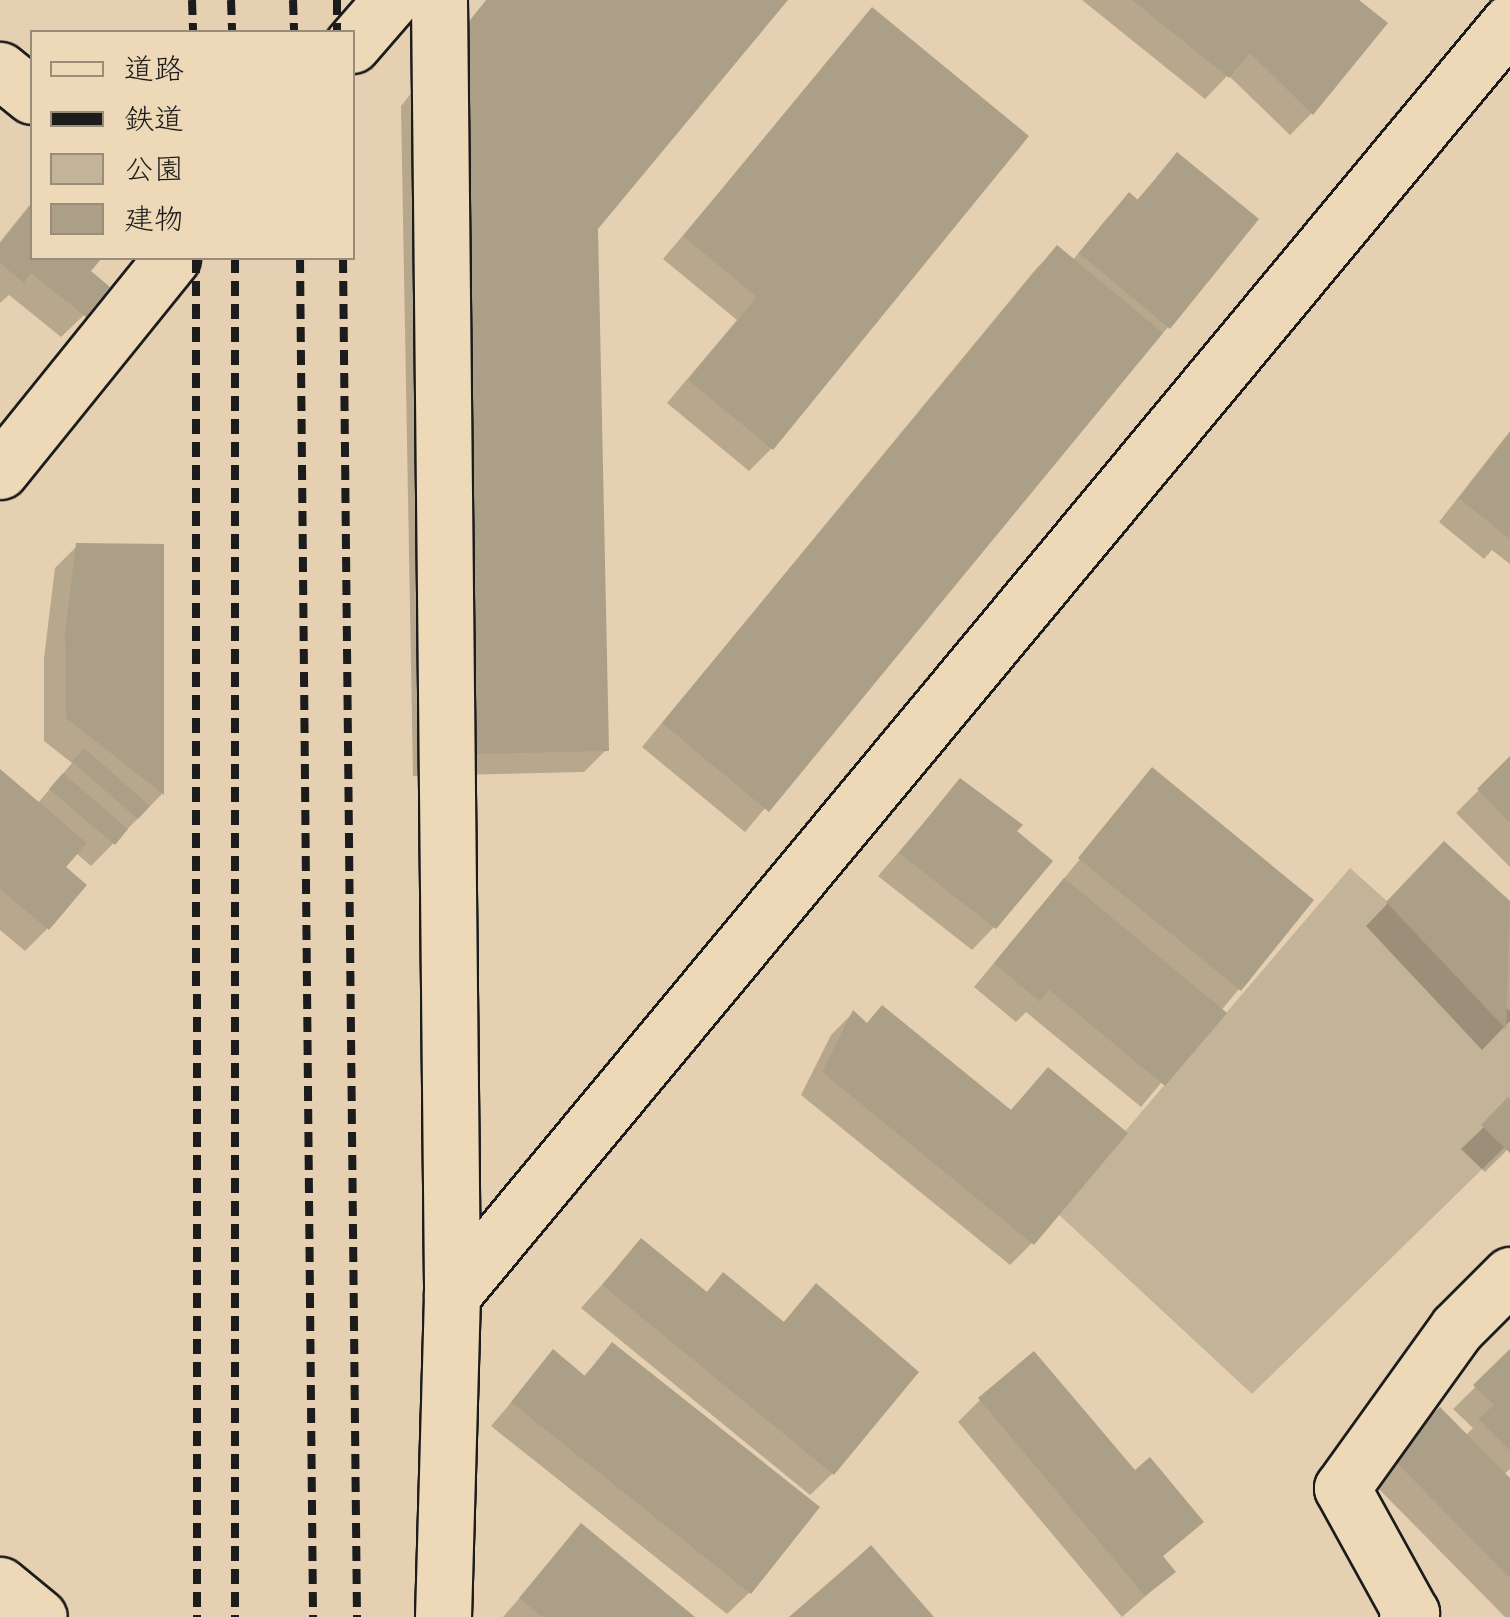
<!DOCTYPE html>
<html>
<head>
<meta charset="utf-8">
<style>
	body { margin:0 }
	#map { position:relative; width:1510px; height:1617px; overflow:hidden; background:#e5d1b1; font-family:Dekko,"Klee One",sans-serif }
	div>[style] { position:absolute }
	.green>* { inset:0; background:#c3b398 }
	.shadow>* { inset:0; background:#0003 }
	.building>* { inset:0; background:#ac9f88 }
	.roads { filter:drop-shadow(2px 0 #1c1c1c) drop-shadow(-2px 0 #1c1c1c) drop-shadow(0 2px #1c1c1c) drop-shadow(0 -2px #1c1c1c) }
	.minor>* { height:55px; margin:-27.5px; padding:0 27.5px; transform-origin:27.5px; border-radius:27.5px; background:#edd9b7 }
	.rail>* { height:8px; margin-top:-4px; transform-origin:0; background:repeating-linear-gradient(90deg,#1c1c1c 0 15px,transparent 0 23px) }
	span { translate:-50% -50%; white-space:nowrap; text-align:center; line-height:1.15; -webkit-text-stroke:9px #edd9b7; paint-order:stroke }
	.legend { position:absolute; left:30px; top:30px; width:325px; height:230px; box-sizing:border-box; background:#edd9b7; border:2px solid #998d79; margin:0; padding:12px 18px; list-style:none; font-size:30px; color:#1c1c1c }
	.legend li { display:flex; align-items:center; gap:20px; height:50px }
	.legend b { width:50px; border:2px solid #998d79 }
</style>
</head>
<body>
<div id="map">
	<div class="green">
		<i style="clip-path:polygon(1350px 868px,1510px 1011px,1510px 1142px,1252px 1394px,1056px 1212px)"></i>
	</div>
	<div class="shadow">
		<i style="clip-path:polygon(486px 0,785px 0,596px 229px,606px 750px,584px 772px,413px 776px,401px 106px)"></i>
		<i style="clip-path:polygon(1082px 0,1355px 0,1312px 113px,1290px 135px,1228px 75px,1205px 99px)"></i>
		<i style="clip-path:polygon(872px 11px,771px 449px,749px 471px,667px 403px,737px 320px,663px 259px)"></i>
		<i style="clip-path:polygon(1177px 155px,1168px 327px,745px 832px,642px 747px,1035px 270px,1057px 248px,1072px 261px,1107px 218px,1129px 196px,1136px 201px)"></i>
		<i style="clip-path:polygon(32px 202px,32px 258px,98px 258px,87px 271px,84px 315px,61px 337px,9px 295px,0 303px,0 242px)"></i>
		<i style="clip-path:polygon(1510px 431px,1510px 564px,1492px 550px,1484px 559px,1439px 522px)"></i>
		<i style="clip-path:polygon(77px 546px,162px 547px,162px 794px,91px 866px,75px 852px,63px 867px,47px 929px,25px 951px,0 930px,0 772px,37px 804px,72px 763px,44px 741px,44px 658px,55px 568px)"></i>
		<i style="clip-path:polygon(1510px 759px,1510px 867px,1456px 813px)"></i>
		<i style="clip-path:polygon(1153px 771px,1239px 989px,1141px 1107px,1026px 1012px,1016px 1022px,974px 987px)"></i>
		<i style="clip-path:polygon(960px 781px,994px 927px,972px 950px,878px 876px)"></i>
		<i style="clip-path:polygon(1444px 845px,1510px 904px,1510px 1021px,1482px 1050px,1366px 926px)"></i>
		<i style="clip-path:polygon(853px 1013px,1032px 1243px,1010px 1265px,801px 1095px,831px 1035px)"></i>
		<i style="clip-path:polygon(1510px 1102px,1510px 1147px,1485px 1172px,1461px 1149px)"></i>
		<i style="clip-path:polygon(641px 1241px,706px 1294px,782px 1324px,816px 1286px,833px 1473px,810px 1495px,581px 1308px)"></i>
		<i style="clip-path:polygon(612px 1345px,750px 1592px,727px 1614px,491px 1426px,553px 1353px,583px 1377px)"></i>
		<i style="clip-path:polygon(1510px 1353px,1510px 1469px,1503px 1475px,1510px 1482px,1510px 1617px,1505px 1617px,1370px 1480px,1440px 1410px,1465px 1436px,1473px 1428px,1453px 1409px)"></i>
		<i style="clip-path:polygon(980px 1400px,1135px 1473px,1200px 1522px,1161px 1558px,1173px 1572px,1122px 1617px,958px 1422px)"></i>
		<i style="clip-path:polygon(581px 1527px,691px 1617px,503px 1617px)"></i>
	</div>
	<div class="building">
		<i style="clip-path:polygon(487px 0,788px 0,598px 229px,609px 751px,434px 755px,434px 65px)"></i>
		<i style="clip-path:polygon(1132px 0,1359px 0,1388px 23px,1313px 115px,1250px 53px,1229px 78px)"></i>
		<i style="clip-path:polygon(872px 7px,1029px 136px,773px 450px,688px 380px,757px 297px,683px 236px)"></i>
		<i style="clip-path:polygon(1177px 152px,1259px 219px,1170px 329px,1079px 253px,1129px 192px,1138px 200px)"></i>
		<i style="clip-path:polygon(32px 204px,32px 258px,102px 258px,91px 271px,110px 287px,86px 317px,31px 273px,24px 283px,0 263px,0 244px)"></i>
		<i style="clip-path:polygon(1057px 245px,1163px 333px,769px 812px,662px 723px)"></i>
		<i style="clip-path:polygon(1510px 433px,1510px 535px,1508px 538px,1459px 498px)"></i>
		<i style="clip-path:polygon(76px 543px,164px 544px,164px 795px,66px 718px,65px 634px)"></i>
		<i style="clip-path:polygon(84px 748px,150px 806px,138px 819px,72px 762px)"></i>
		<i style="clip-path:polygon(1510px 756px,1510px 823px,1477px 789px)"></i>
		<i style="clip-path:polygon(1152px 767px,1314px 900px,1241px 991px,1078px 858px)"></i>
		<i style="clip-path:polygon(0 769px,87px 843px,66px 867px,87px 885px,49px 930px,0 889px)"></i>
		<i style="clip-path:polygon(63px 773px,128px 829px,115px 845px,49px 789px)"></i>
		<i style="clip-path:polygon(960px 778px,1023px 825px,1017px 831px,1053px 861px,996px 929px,899px 853px)"></i>
		<i style="clip-path:polygon(1444px 841px,1510px 901px,1506px 1029px,1386px 902px)"></i>
		<i style="clip-path:polygon(1064px 878px,1227px 1013px,1165px 1086px,1049px 990px,1040px 1002px,994px 963px)"></i>
		<i style="clip-path:polygon(882px 1005px,1011px 1110px,1048px 1067px,1128px 1133px,1034px 1245px,822px 1072px,853px 1010px,867px 1023px)"></i>
		<i style="clip-path:polygon(1508px 1097px,1510px 1099px,1510px 1153px,1481px 1125px)"></i>
		<i style="clip-path:polygon(641px 1238px,707px 1292px,723px 1272px,784px 1322px,816px 1283px,919px 1372px,834px 1475px,602px 1285px)"></i>
		<i style="clip-path:polygon(612px 1342px,820px 1507px,751px 1594px,511px 1402px,553px 1349px,585px 1376px)"></i>
		<i style="clip-path:polygon(1510px 1349px,1510px 1451px,1478px 1419px,1494px 1405px,1473px 1385px)"></i>
		<i style="clip-path:polygon(1034px 1351px,1135px 1470px,1150px 1457px,1204px 1522px,1163px 1556px,1176px 1572px,1145px 1596px,978px 1398px)"></i>
		<i style="clip-path:polygon(1440px 1407px,1510px 1478px,1510px 1578px,1390px 1456px)"></i>
		<i style="clip-path:polygon(581px 1523px,695px 1617px,542px 1617px,519px 1598px)"></i>
		<i style="clip-path:polygon(871px 1545px,934px 1617px,789px 1617px,858px 1557px)"></i>
	</div>
	<div class="roads">
		<div class="minor">
			<i style="left:439px;top:0;width:1295px;rotate:89.42deg"></i>
			<i style="left:452px;top:1295px;width:322px;rotate:91.6deg"></i>
			<i style="left:352px;top:45px;width:60px;rotate:-49.1deg"></i>
			<i style="left:0;top:70px;width:41px;rotate:39.1deg"></i>
			<i style="left:0;top:471px;width:274px;rotate:-51.1deg"></i>
			<i style="left:452px;top:1295px;width:1655px;rotate:-50.27deg"></i>
			<i style="left:0;top:1585px;width:50px;rotate:39.4deg"></i>
			<i style="left:1407px;top:1617px;width:6px;rotate:-45deg"></i>
			<i style="left:1411px;top:1613px;width:143px;rotate:-118.9deg"></i>
			<i style="left:1342px;top:1488px;width:197px;rotate:-54.3deg"></i>
			<i style="left:1457px;top:1328px;width:75px;rotate:-45deg"></i>
		</div>
	</div>
	<div class="rail">
		<i style="left:192px;top:0;width:32px;rotate:88deg"></i>
		<i style="left:231px;top:0;width:32px;rotate:88deg"></i>
		<i style="left:293px;top:0;width:32px;rotate:88deg"></i>
		<i style="left:337px;top:0;width:32px;rotate:90deg"></i>
		<i style="left:196px;top:258px;width:1359px;rotate:89.96deg"></i>
		<i style="left:235px;top:258px;width:1359px;rotate:90deg"></i>
		<i style="left:300px;top:258px;width:1359px;rotate:89.45deg"></i>
		<i style="left:343px;top:258px;width:1359px;rotate:89.41deg"></i>
	</div>
	<ul class="legend">
	<li><b style="height:12px;background:#edd9b7"></b>道路</li>
	<li><b style="height:12px;background:#1c1c1c"></b>鉄道</li>
	<li><b style="height:28px;background:#c3b398"></b>公園</li>
	<li><b style="height:28px;background:#ac9f88"></b>建物</li>
	</ul>
</div>
</body>
</html>
